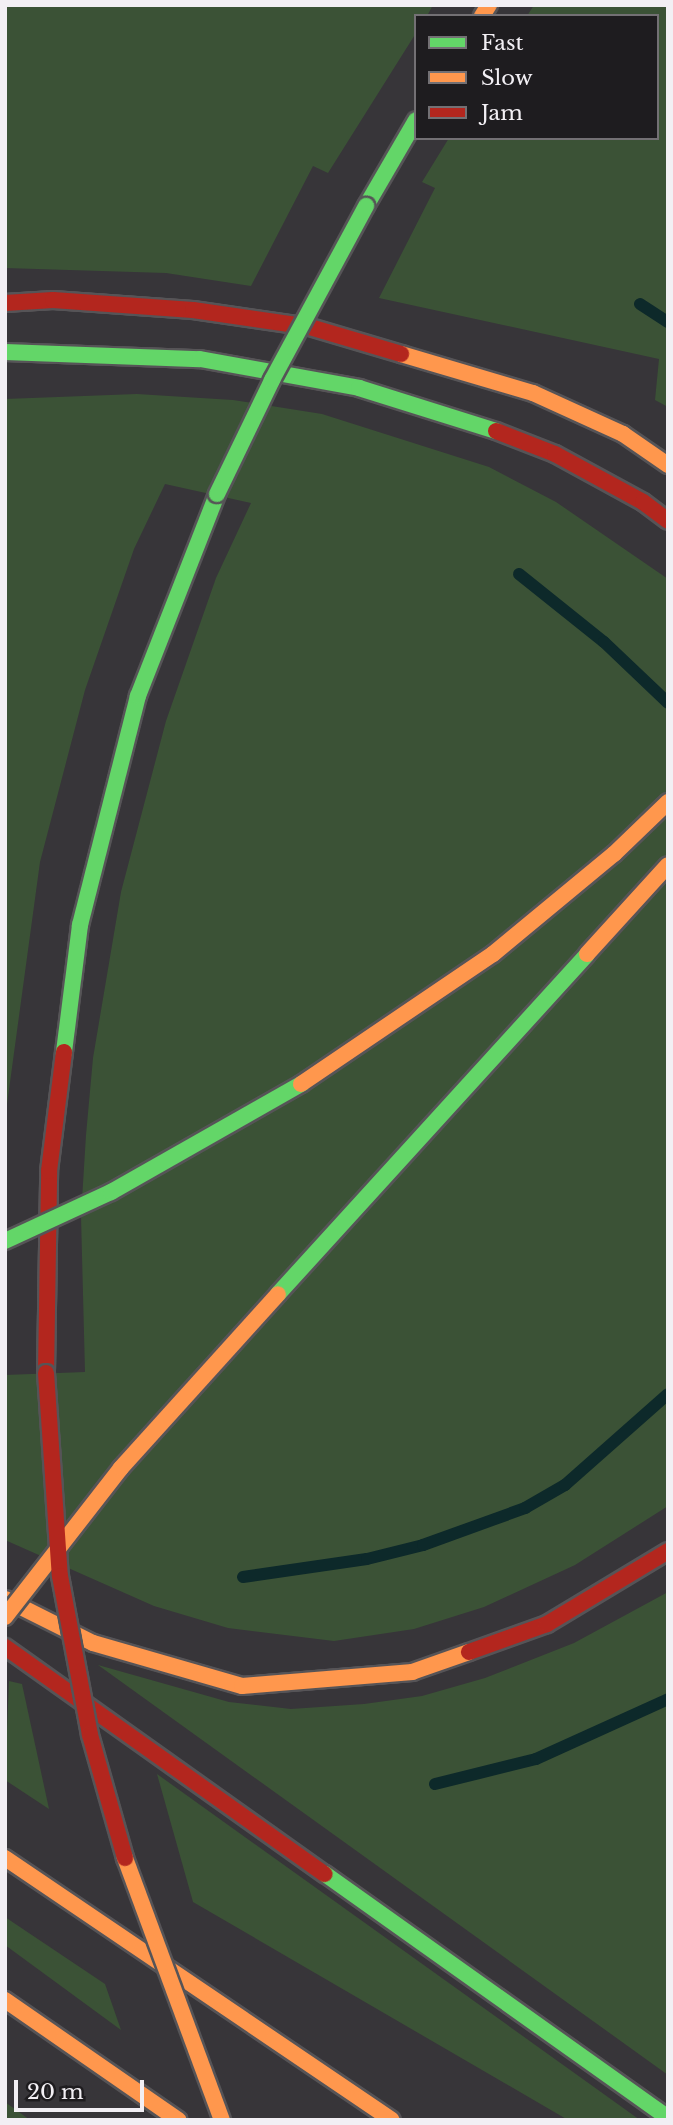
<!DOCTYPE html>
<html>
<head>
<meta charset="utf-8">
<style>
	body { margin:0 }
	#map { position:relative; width:673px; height:2125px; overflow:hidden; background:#373539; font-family:"Libre Baskerville",serif }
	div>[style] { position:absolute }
	.green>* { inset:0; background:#3b5236 }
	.stream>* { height:12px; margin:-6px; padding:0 6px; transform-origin:6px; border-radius:6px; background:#0d292a }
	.roads { filter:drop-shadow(2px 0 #565457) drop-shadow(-2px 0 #565457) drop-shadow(0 2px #565457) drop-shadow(0 -2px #565457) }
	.fast>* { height:16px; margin:-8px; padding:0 8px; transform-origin:8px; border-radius:8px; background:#63d668 }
	.slow>* { height:16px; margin:-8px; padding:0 8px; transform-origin:8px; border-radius:8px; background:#ff974d }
	.jam>* { height:16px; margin:-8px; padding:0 8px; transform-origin:8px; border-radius:8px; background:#b3261e }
	.bridges { filter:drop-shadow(2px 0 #565457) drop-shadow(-2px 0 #565457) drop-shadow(0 2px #565457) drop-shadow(0 -2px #565457) }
	.fast-bridge>* { height:16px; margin:-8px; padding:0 8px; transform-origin:8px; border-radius:8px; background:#63d668 }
	.slow-bridge>* { height:16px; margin:-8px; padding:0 8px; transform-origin:8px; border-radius:8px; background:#ff974d }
	.jam-bridge>* { height:16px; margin:-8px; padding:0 8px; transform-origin:8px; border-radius:8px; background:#b3261e }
	span { translate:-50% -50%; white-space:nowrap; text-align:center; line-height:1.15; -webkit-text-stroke:6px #1e1c1f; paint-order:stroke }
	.frame { position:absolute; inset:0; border:7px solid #f2eff4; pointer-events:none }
	.legend { position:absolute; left:414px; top:14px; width:245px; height:126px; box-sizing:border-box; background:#1e1c1f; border:2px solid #737074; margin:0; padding:9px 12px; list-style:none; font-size:21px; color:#f2eff4 }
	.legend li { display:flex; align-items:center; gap:14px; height:35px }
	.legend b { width:35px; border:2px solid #737074 }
	.scale { position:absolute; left:14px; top:2080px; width:130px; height:32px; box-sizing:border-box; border:4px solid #f2eff4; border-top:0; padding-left:9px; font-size:21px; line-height:24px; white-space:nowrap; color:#f2eff4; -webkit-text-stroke:5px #1e1c1f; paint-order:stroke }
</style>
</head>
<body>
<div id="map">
	<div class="green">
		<i style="clip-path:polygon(5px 5px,433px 5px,427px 16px,416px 16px,416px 33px,328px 173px,313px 166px,251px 286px,166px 273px,5px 268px)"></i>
		<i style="clip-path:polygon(534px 5px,668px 5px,668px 407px,655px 400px,659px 359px,379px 298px,435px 188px,422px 182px,449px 138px,657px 138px,657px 16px,527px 16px)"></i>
		<i style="clip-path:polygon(137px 394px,233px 400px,322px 414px,489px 467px,556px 502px,668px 579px,668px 1506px,575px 1565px,484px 1607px,414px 1629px,334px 1641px,228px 1628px,154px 1606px,5px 1540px,5px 1375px,85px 1372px,81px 1216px,86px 1135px,93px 1058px,121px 892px,166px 721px,216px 578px,251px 503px,165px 484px,134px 549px,85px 690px,40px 862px,5px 1119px,5px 399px)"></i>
		<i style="clip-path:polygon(668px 1592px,668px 2075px,98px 1665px,229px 1702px,291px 1709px,364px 1704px,422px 1696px,485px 1678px,574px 1643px)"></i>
		<i style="clip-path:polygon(9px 1681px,22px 1684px,49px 1809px,5px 1780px)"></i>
		<i style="clip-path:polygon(157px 1774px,640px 2120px,568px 2120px,193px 1902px)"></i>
		<i style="clip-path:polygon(5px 1917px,105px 1984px,121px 2030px,5px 1945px)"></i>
		<i style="clip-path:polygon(5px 2102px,30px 2120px,5px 2120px)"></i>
	</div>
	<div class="stream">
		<i style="left:640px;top:304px;width:33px;rotate:33deg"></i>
		<i style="left:519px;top:574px;width:109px;rotate:38.7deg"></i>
		<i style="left:604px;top:642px;width:88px;rotate:43.6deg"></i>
		<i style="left:243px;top:1577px;width:125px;rotate:-8.3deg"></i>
		<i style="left:367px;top:1559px;width:58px;rotate:-14deg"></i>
		<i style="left:423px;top:1545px;width:109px;rotate:-19.9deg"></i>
		<i style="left:525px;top:1508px;width:46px;rotate:-29.9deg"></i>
		<i style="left:565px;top:1485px;width:137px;rotate:-41.5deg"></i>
		<i style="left:435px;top:1784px;width:104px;rotate:-13.9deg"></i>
		<i style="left:536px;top:1759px;width:145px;rotate:-24.4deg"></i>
	</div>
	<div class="roads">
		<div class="fast">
			<i style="left:366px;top:206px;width:99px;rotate:-59.8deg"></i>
			<i style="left:5px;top:352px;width:195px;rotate:2.1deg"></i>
			<i style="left:200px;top:359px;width:162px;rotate:10.3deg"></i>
			<i style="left:359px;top:388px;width:144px;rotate:17.4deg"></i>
			<i style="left:64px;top:1052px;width:128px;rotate:-82.8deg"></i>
			<i style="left:80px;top:925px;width:236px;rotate:-75.8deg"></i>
			<i style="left:138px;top:696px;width:217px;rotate:-68.6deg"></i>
			<i style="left:325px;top:1874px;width:421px;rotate:35.4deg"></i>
		</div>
		<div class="slow">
			<i style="left:482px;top:16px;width:13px;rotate:-58deg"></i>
			<i style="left:401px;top:354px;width:138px;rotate:16.5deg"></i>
			<i style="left:533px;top:393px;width:99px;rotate:24.5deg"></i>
			<i style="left:623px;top:434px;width:55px;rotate:34.6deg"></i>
			<i style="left:5px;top:1599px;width:98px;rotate:26.6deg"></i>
			<i style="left:93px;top:1643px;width:155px;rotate:16.1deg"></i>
			<i style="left:242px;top:1686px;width:171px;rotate:-4.7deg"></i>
			<i style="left:412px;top:1672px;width:60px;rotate:-19.3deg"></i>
			<i style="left:5px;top:1858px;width:467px;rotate:34.1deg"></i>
			<i style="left:5px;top:2000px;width:211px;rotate:34.7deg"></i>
		</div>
		<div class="jam">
			<i style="left:5px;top:303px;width:48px;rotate:-3.6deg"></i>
			<i style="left:53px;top:300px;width:140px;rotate:4.1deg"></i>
			<i style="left:193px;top:310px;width:118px;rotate:8.3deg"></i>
			<i style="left:310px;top:327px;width:95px;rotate:16.5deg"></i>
			<i style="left:496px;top:431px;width:63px;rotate:21.3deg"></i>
			<i style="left:555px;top:454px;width:100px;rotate:28.6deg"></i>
			<i style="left:643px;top:502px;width:31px;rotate:37deg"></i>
			<i style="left:46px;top:1373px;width:202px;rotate:-89.1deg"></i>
			<i style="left:49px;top:1171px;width:120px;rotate:-82.8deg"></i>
			<i style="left:5px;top:1647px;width:392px;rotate:35.4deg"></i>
			<i style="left:469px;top:1652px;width:83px;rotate:-19.7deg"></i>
			<i style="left:547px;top:1624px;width:141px;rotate:-31.1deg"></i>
		</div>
	</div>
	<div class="bridges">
		<div class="fast-bridge">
			<i style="left:217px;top:494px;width:127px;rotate:-64.2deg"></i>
			<i style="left:272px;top:380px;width:198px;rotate:-61.6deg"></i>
			<i style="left:5px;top:1241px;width:117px;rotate:-24.8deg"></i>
			<i style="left:111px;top:1192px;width:219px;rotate:-29.6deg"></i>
			<i style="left:278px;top:1294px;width:459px;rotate:-47.7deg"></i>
		</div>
		<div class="slow-bridge">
			<i style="left:587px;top:954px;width:120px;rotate:-47.7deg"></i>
			<i style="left:301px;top:1084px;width:232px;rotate:-34.1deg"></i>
			<i style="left:493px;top:954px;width:157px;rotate:-39.6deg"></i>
			<i style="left:614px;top:854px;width:75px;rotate:-43.9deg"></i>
			<i style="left:5px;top:1617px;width:189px;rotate:-52.1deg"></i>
			<i style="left:121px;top:1468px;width:234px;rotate:-47.9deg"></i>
			<i style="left:125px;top:1858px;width:279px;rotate:69.7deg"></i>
		</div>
		<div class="jam-bridge">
			<i style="left:46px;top:1373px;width:203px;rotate:86.1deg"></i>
			<i style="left:60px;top:1576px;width:162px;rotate:79.3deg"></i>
			<i style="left:90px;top:1735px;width:128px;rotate:74.1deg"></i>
		</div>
	</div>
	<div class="frame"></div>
	<ul class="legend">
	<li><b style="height:9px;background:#63d668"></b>Fast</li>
	<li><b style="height:9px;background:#ff974d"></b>Slow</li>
	<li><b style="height:9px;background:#b3261e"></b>Jam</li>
	</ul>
	<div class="scale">20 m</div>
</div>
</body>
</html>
